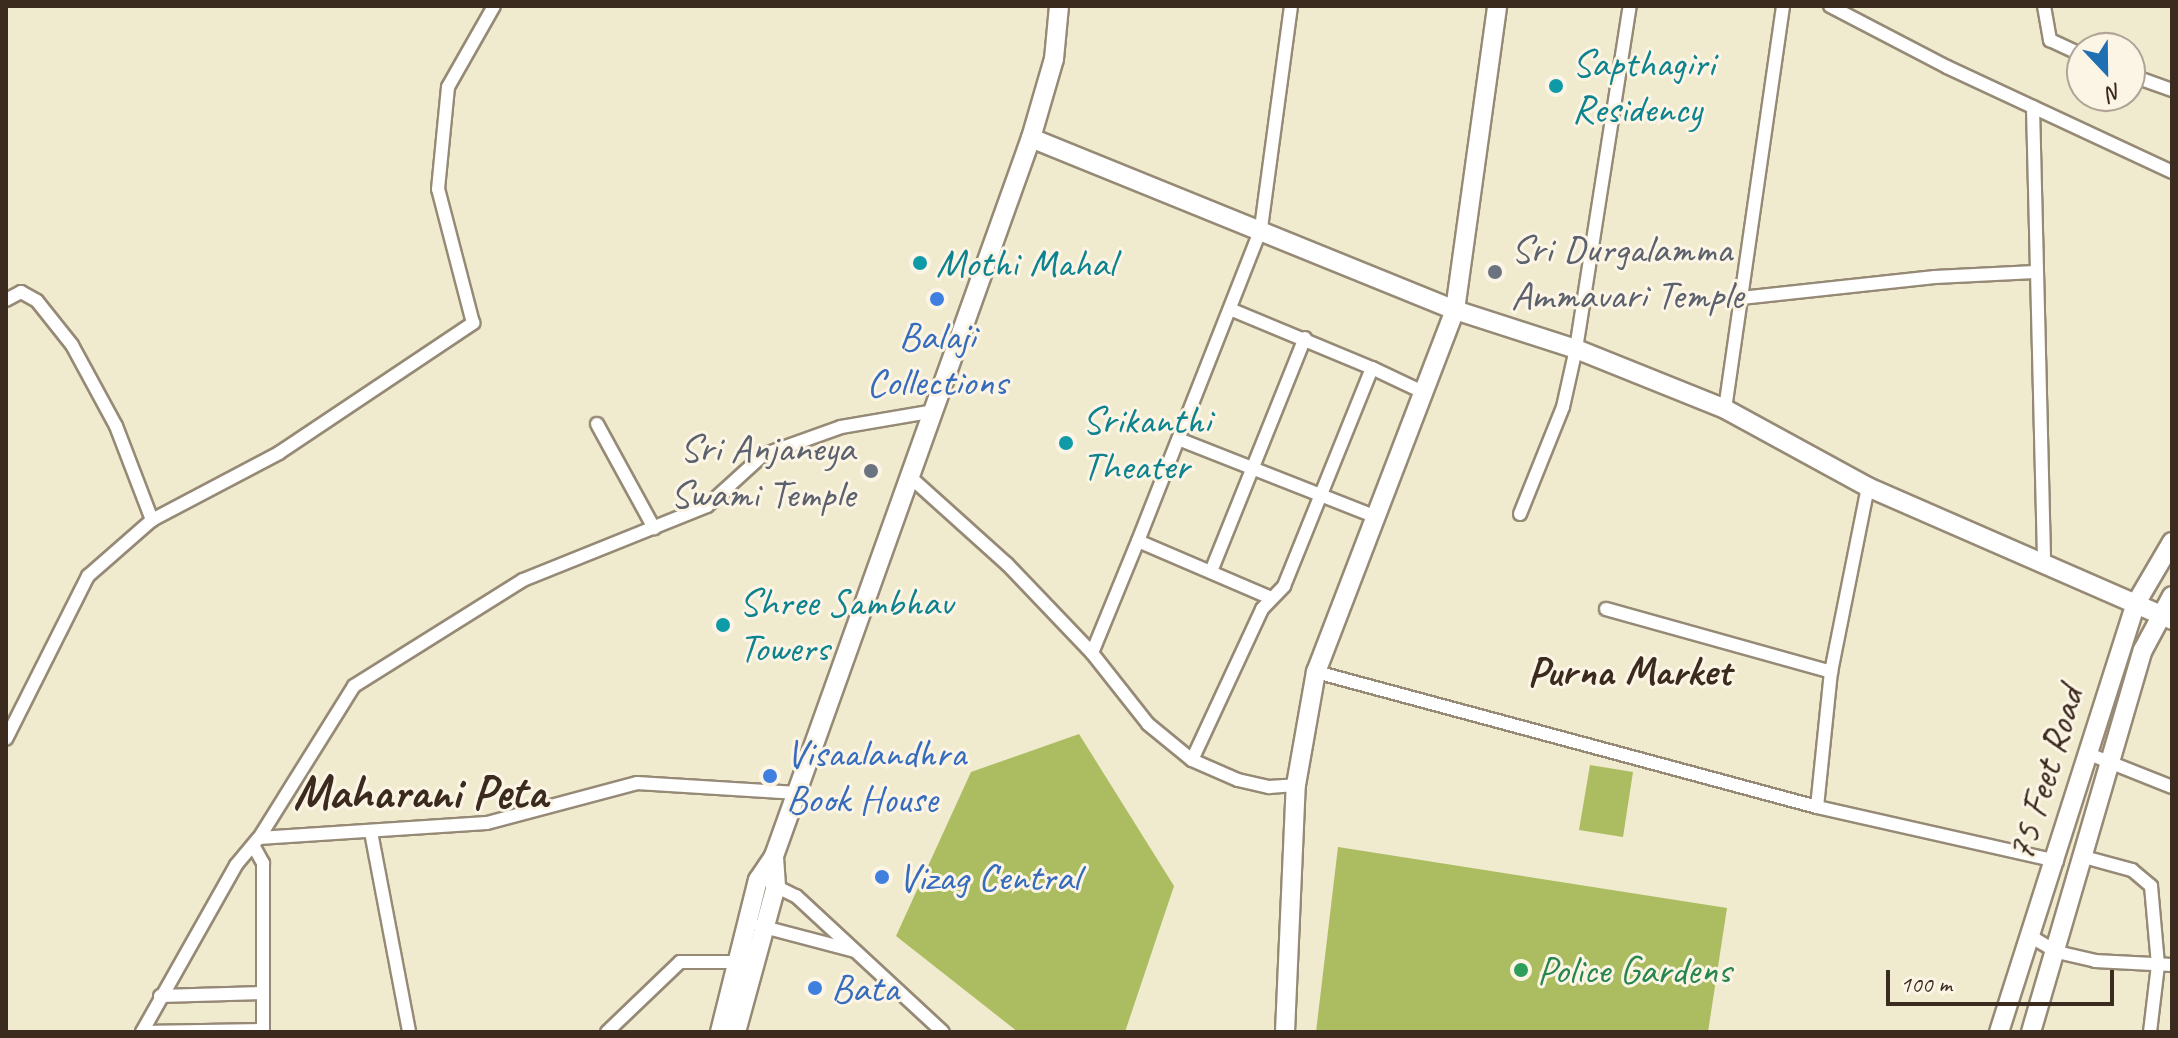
<!DOCTYPE html>
<html>
<head>
<meta charset="utf-8">
<style>
	body { margin:0 }
	#map { position:relative; width:2178px; height:1038px; overflow:hidden; background:#f0eacf; font-family:Caveat,sans-serif }
	div>[style] { position:absolute }
	.green>* { inset:0; background:#acbd61 }
	.roads { filter:drop-shadow(2px 0 #968a76) drop-shadow(-2px 0 #968a76) drop-shadow(0 2px #968a76) drop-shadow(0 -2px #968a76) }
	.street>* { height:12px; margin:-6px; padding:0 6px; transform-origin:6px; border-radius:6px; background:#fff }
	.secondary>* { height:18px; margin:-9px; padding:0 9px; transform-origin:9px; border-radius:9px; background:#fff }
	.dots>* { width:22px; height:22px; translate:-50% -50%; box-sizing:border-box; border:4px solid #fcf5e5; border-radius:50% }
	span { translate:-50% -50%; white-space:nowrap; text-align:center; line-height:1.15; -webkit-text-stroke:6px #fcf5e5; paint-order:stroke }
	.culture-label { font-size:40px; color:#0d838f }
	.left { translate:0 -50%; text-align:left }
	.worship-label { font-size:40px; color:#5b616d }
	.right { translate:-100% -50%; text-align:right }
	.shop-label { font-size:40px; color:#366cbe }
	.street-label { font-size:40px; color:#3b2a1e }
	.leisure-label { font-size:40px; color:#27864d }
	.neighbourhood-label { font-size:42px; color:#3b2a1e; font-weight:700 }
	.district-label { font-size:48px; color:#3b2a1e; font-weight:700 }
	.frame { position:absolute; inset:0; border:8px solid #3b2a1e; pointer-events:none }
	.north { position:absolute; left:2066px; top:32px; width:80px; height:80px; box-sizing:border-box; background:#fcf5e5; border:2px solid #afa495; border-radius:50%; rotate:158deg; font-size:22px; font-weight:700; line-height:32px; text-align:center; color:#3b2a1e }
	.north::after { content:''; display:block; margin:auto; width:28px; height:36px; background:#1f6fb2; clip-path:polygon(50% 0,100% 100%,50% 72%,0 100%) }
	.scale { position:absolute; left:1886px; top:970px; width:228px; height:36px; box-sizing:border-box; border:4px solid #3b2a1e; border-top:0; padding-left:10px; font-size:24px; line-height:28px; white-space:nowrap; color:#3b2a1e; -webkit-text-stroke:6px #fcf5e5; paint-order:stroke }
</style>
</head>
<body>
<div id="map">
	<div class="green">
		<i style="clip-path:polygon(1079px 734px,1174px 886px,1125px 1032px,1018px 1032px,896px 936px,971px 772px)"></i>
		<i style="clip-path:polygon(1590px 765px,1633px 772px,1623px 837px,1579px 830px)"></i>
		<i style="clip-path:polygon(1338px 847px,1727px 908px,1708px 1032px,1316px 1032px)"></i>
	</div>
	<div class="roads">
		<div class="street">
			<i style="left:1830px;top:6px;width:132px;rotate:27.5deg"></i>
			<i style="left:1947px;top:67px;width:248px;rotate:25deg"></i>
			<i style="left:2044px;top:6px;width:35px;rotate:80deg"></i>
			<i style="left:2050px;top:40px;width:35px;rotate:25deg"></i>
			<i style="left:2130px;top:75px;width:45px;rotate:19.7deg"></i>
			<i style="left:2033px;top:107px;width:456px;rotate:88.6deg"></i>
			<i style="left:1741px;top:298px;width:195px;rotate:-6.2deg"></i>
			<i style="left:1935px;top:277px;width:100px;rotate:-2.9deg"></i>
			<i style="left:6px;top:300px;width:17px;rotate:-28deg"></i>
			<i style="left:21px;top:292px;width:18px;rotate:29deg"></i>
			<i style="left:37px;top:301px;width:56px;rotate:51.5deg"></i>
			<i style="left:72px;top:345px;width:92px;rotate:61.5deg"></i>
			<i style="left:116px;top:426px;width:101px;rotate:69deg"></i>
			<i style="left:152px;top:520px;width:85px;rotate:138.8deg"></i>
			<i style="left:88px;top:576px;width:182px;rotate:116.7deg"></i>
			<i style="left:1230px;top:309px;width:154px;rotate:22.6deg"></i>
			<i style="left:1725px;top:409px;width:407px;rotate:-81.8deg"></i>
			<i style="left:597px;top:424px;width:119px;rotate:61.3deg"></i>
			<i style="left:1181px;top:440px;width:207px;rotate:21.5deg"></i>
			<i style="left:908px;top:475px;width:133px;rotate:42deg"></i>
			<i style="left:1007px;top:564px;width:123px;rotate:46.3deg"></i>
			<i style="left:1092px;top:653px;width:90px;rotate:51.7deg"></i>
			<i style="left:1148px;top:724px;width:57px;rotate:39.3deg"></i>
			<i style="left:1192px;top:760px;width:50px;rotate:23.5deg"></i>
			<i style="left:1238px;top:780px;width:32px;rotate:13deg"></i>
			<i style="left:1269px;top:787px;width:27px;rotate:-4deg"></i>
			<i style="left:1520px;top:514px;width:115px;rotate:-68.1deg"></i>
			<i style="left:1563px;top:407px;width:59px;rotate:-77.4deg"></i>
			<i style="left:1576px;top:349px;width:347px;rotate:-81.1deg"></i>
			<i style="left:152px;top:520px;width:144px;rotate:-27.8deg"></i>
			<i style="left:279px;top:453px;width:234px;rotate:-33.8deg"></i>
			<i style="left:473px;top:323px;width:138px;rotate:-104.6deg"></i>
			<i style="left:438px;top:189px;width:102px;rotate:-84.4deg"></i>
			<i style="left:448px;top:87px;width:93px;rotate:-60.4deg"></i>
			<i style="left:1138px;top:541px;width:336px;rotate:-68.5deg"></i>
			<i style="left:1261px;top:228px;width:224px;rotate:-82.3deg"></i>
			<i style="left:1212px;top:569px;width:249px;rotate:-68.1deg"></i>
			<i style="left:1606px;top:609px;width:234px;rotate:15.6deg"></i>
			<i style="left:1092px;top:653px;width:121px;rotate:-67.7deg"></i>
			<i style="left:1138px;top:541px;width:145px;rotate:23.2deg"></i>
			<i style="left:1316px;top:672px;width:519px;rotate:15.08deg"></i>
			<i style="left:1817px;top:807px;width:246px;rotate:12.7deg"></i>
			<i style="left:2089px;top:754px;width:89px;rotate:21.7deg"></i>
			<i style="left:1192px;top:760px;width:166px;rotate:-65.1deg"></i>
			<i style="left:1262px;top:609px;width:32px;rotate:-46deg"></i>
			<i style="left:1284px;top:586px;width:235px;rotate:-68deg"></i>
			<i style="left:1372px;top:368px;width:59px;rotate:25.3deg"></i>
			<i style="left:1817px;top:807px;width:136px;rotate:-84.1deg"></i>
			<i style="left:1831px;top:672px;width:189px;rotate:-78.7deg"></i>
			<i style="left:371px;top:832px;width:204px;rotate:79.2deg"></i>
			<i style="left:259px;top:838px;width:228px;rotate:-3.8deg"></i>
			<i style="left:487px;top:823px;width:155px;rotate:-14.9deg"></i>
			<i style="left:637px;top:783px;width:157px;rotate:3.6deg"></i>
			<i style="left:253px;top:845px;width:21px;rotate:61deg"></i>
			<i style="left:263px;top:863px;width:169px;rotate:90deg"></i>
			<i style="left:2084px;top:857px;width:50px;rotate:15.2deg"></i>
			<i style="left:2132px;top:870px;width:25px;rotate:40deg"></i>
			<i style="left:2151px;top:886px;width:79px;rotate:84.9deg"></i>
			<i style="left:2158px;top:965px;width:67px;rotate:96.8deg"></i>
			<i style="left:771px;top:884px;width:28px;rotate:26deg"></i>
			<i style="left:796px;top:896px;width:200px;rotate:42.8deg"></i>
			<i style="left:760px;top:926px;width:98px;rotate:14.7deg"></i>
			<i style="left:2030px;top:936px;width:31px;rotate:31deg"></i>
			<i style="left:2057px;top:952px;width:39px;rotate:13deg"></i>
			<i style="left:2095px;top:961px;width:77px;rotate:3deg"></i>
			<i style="left:160px;top:996px;width:103px;rotate:-1.7deg"></i>
			<i style="left:263px;top:1030px;width:121px;rotate:179.1deg"></i>
			<i style="left:142px;top:1032px;width:192px;rotate:-60.6deg"></i>
			<i style="left:236px;top:865px;width:35px;rotate:-50deg"></i>
			<i style="left:259px;top:838px;width:179px;rotate:-58deg"></i>
			<i style="left:354px;top:686px;width:199px;rotate:-32.1deg"></i>
			<i style="left:523px;top:580px;width:198px;rotate:-21.9deg"></i>
			<i style="left:707px;top:506px;width:76px;rotate:-42.3deg"></i>
			<i style="left:763px;top:455px;width:83px;rotate:-19.7deg"></i>
			<i style="left:841px;top:427px;width:89px;rotate:-9.7deg"></i>
			<i style="left:607px;top:1032px;width:101px;rotate:-43.8deg"></i>
			<i style="left:680px;top:962px;width:56px"></i>
		</div>
		<div class="secondary">
			<i style="left:1031px;top:138px;width:458px;rotate:22.1deg"></i>
			<i style="left:1455px;top:310px;width:127px;rotate:17.9deg"></i>
			<i style="left:1576px;top:349px;width:161px;rotate:21.9deg"></i>
			<i style="left:1725px;top:409px;width:163px;rotate:28.6deg"></i>
			<i style="left:1868px;top:487px;width:332px;rotate:23.6deg"></i>
			<i style="left:720px;top:1032px;width:157px;rotate:-76deg"></i>
			<i style="left:758px;top:880px;width:29px;rotate:-56deg"></i>
			<i style="left:774px;top:856px;width:763px;rotate:-70.31deg"></i>
			<i style="left:1031px;top:138px;width:82px;rotate:-73.8deg"></i>
			<i style="left:1054px;top:59px;width:53px;rotate:-84.6deg"></i>
			<i style="left:736px;top:1032px;width:151px;rotate:-74.7deg"></i>
			<i style="left:776px;top:886px;width:30px;rotate:-94deg"></i>
			<i style="left:1285px;top:1032px;width:247px;rotate:-87.5deg"></i>
			<i style="left:1296px;top:785px;width:115px;rotate:-80deg"></i>
			<i style="left:1316px;top:672px;width:388px;rotate:-69deg"></i>
			<i style="left:1455px;top:310px;width:307px;rotate:-82.1deg"></i>
			<i style="left:1999px;top:1032px;width:448px;rotate:-72.3deg"></i>
			<i style="left:2135px;top:605px;width:73px;rotate:-59.6deg"></i>
			<i style="left:2031px;top:1032px;width:398px;rotate:-73.7deg"></i>
			<i style="left:2143px;top:650px;width:61px;rotate:-61.8deg"></i>
		</div>
	</div>
	<div class="dots">
		<i style="left:1556px;top:86px;background:#0f9aa8"></i>
		<i style="left:920px;top:263px;background:#0f9aa8"></i>
		<i style="left:1495px;top:272px;background:#6b7280"></i>
		<i style="left:937px;top:299px;background:#3f7fe0"></i>
		<i style="left:1066px;top:443px;background:#0f9aa8"></i>
		<i style="left:871px;top:471px;background:#6b7280"></i>
		<i style="left:723px;top:625px;background:#0f9aa8"></i>
		<i style="left:770px;top:776px;background:#3f7fe0"></i>
		<i style="left:882px;top:877px;background:#3f7fe0"></i>
		<i style="left:1521px;top:970px;background:#2e9e5b"></i>
		<i style="left:815px;top:988px;background:#3f7fe0"></i>
	</div>
	<div class="culture-label">
		<span class="left" style="left:1572px;top:86px">Sapthagiri<br>Residency</span>
		<span class="left" style="left:936px;top:263px">Mothi Mahal</span>
		<span class="left" style="left:1082px;top:443px">Srikanthi<br>Theater</span>
		<span class="left" style="left:739px;top:625px">Shree Sambhav<br>Towers</span>
	</div>
	<div class="worship-label">
		<span class="left" style="left:1511px;top:272px">Sri Durgalamma<br>Ammavari Temple</span>
		<span class="right" style="left:855px;top:471px">Sri Anjaneya<br>Swami Temple</span>
	</div>
	<div class="shop-label">
		<span style="left:937px;top:359px">Balaji<br>Collections</span>
		<span class="left" style="left:786px;top:776px">Visaalandhra<br>Book House</span>
		<span class="left" style="left:898px;top:877px">Vizag Central</span>
		<span class="left" style="left:831px;top:988px">Bata</span>
	</div>
	<div class="street-label">
		<span style="left:2045px;top:774px;rotate:-73deg">75 Feet Road</span>
	</div>
	<div class="leisure-label">
		<span class="left" style="left:1537px;top:970px">Police Gardens</span>
	</div>
	<div class="neighbourhood-label">
		<span style="left:1629px;top:672px">Purna Market</span>
	</div>
	<div class="district-label">
		<span style="left:420px;top:793px">Maharani Peta</span>
	</div>
	<div class="frame"></div>
	<div class="north">N</div>
	<div class="scale">100 m</div>
</div>
</body>
</html>
